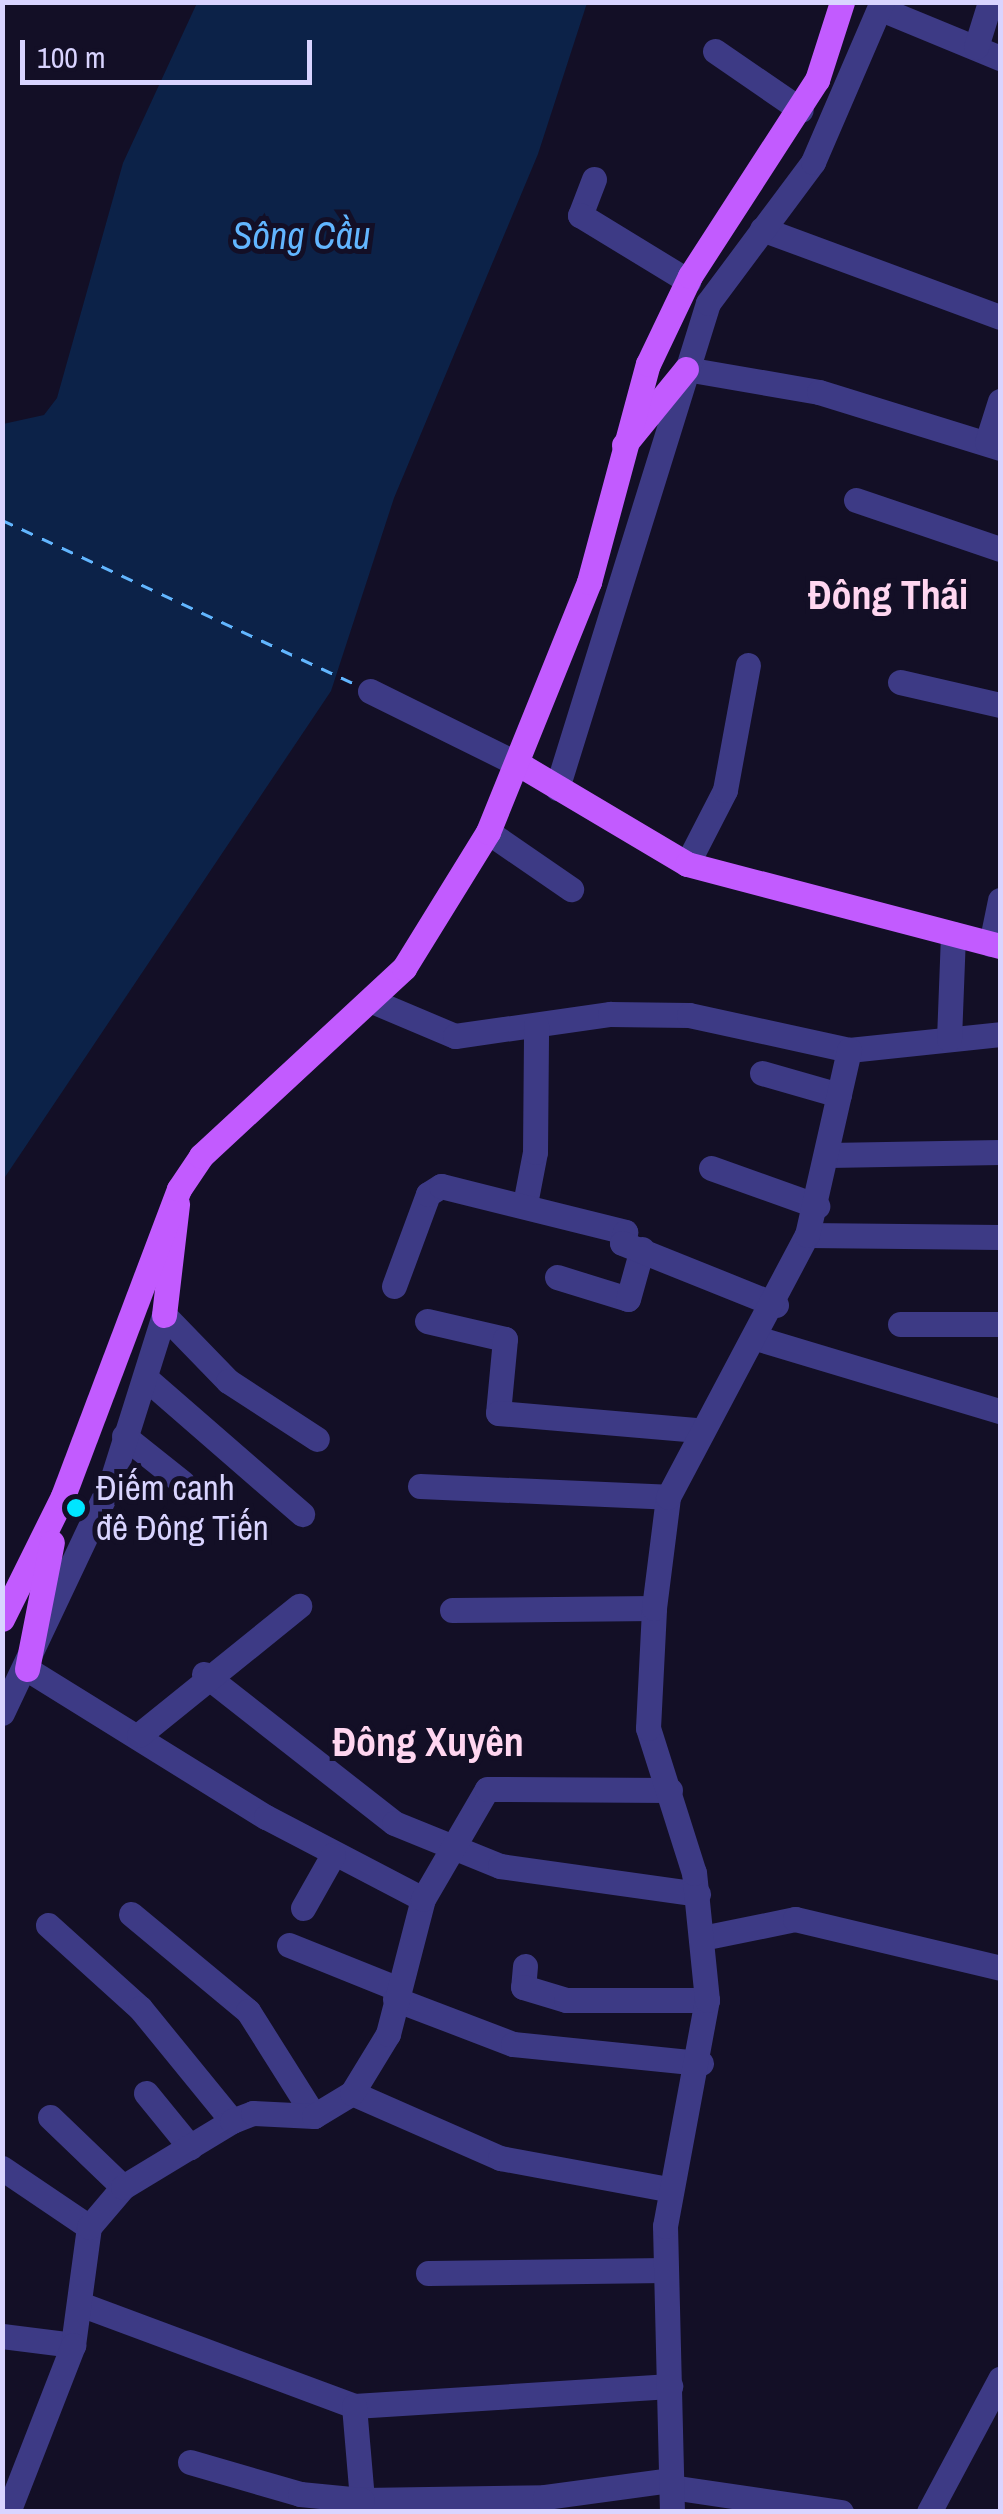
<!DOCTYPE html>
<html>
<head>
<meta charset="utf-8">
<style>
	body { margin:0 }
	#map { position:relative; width:1003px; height:2514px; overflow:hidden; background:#130f26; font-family:"Archivo Narrow",sans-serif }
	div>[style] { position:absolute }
	.water>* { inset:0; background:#0c2248 }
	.ferry>* { height:2.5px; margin-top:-1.25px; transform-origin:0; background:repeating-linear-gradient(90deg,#62b6ff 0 12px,transparent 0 22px) }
	.minor>* { height:25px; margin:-12.5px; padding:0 12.5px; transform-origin:12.5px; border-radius:12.5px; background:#3d3a85 }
	.major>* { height:25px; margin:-12.5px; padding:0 12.5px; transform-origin:12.5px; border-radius:12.5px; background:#c25bff }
	.dots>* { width:28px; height:28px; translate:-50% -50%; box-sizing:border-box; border:5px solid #130f26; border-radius:50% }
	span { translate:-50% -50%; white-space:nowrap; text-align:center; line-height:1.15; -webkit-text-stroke:10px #130f26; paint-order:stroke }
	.poi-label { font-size:35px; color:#d9d4ff }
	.left { translate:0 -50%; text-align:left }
	.water-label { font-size:38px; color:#62b6ff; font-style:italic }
	.quarter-label { font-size:40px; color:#ffd6f0; font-weight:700 }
	.frame { position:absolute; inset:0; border:5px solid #d9d4ff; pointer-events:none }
	.scale { position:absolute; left:20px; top:40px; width:292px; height:45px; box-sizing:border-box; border:5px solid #d9d4ff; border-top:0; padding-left:12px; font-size:30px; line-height:35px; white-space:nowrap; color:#d9d4ff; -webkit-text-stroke:8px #130f26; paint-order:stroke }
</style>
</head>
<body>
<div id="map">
	<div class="water">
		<i style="clip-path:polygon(197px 3px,587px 3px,538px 154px,394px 498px,331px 691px,3px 1180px,3px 424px,44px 415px,57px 398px,123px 163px)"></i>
	</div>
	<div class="ferry">
		<i style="left:2px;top:520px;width:395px;rotate:24.9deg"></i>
	</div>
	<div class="minor">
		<i style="left:881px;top:9px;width:129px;rotate:22.4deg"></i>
		<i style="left:976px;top:47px;width:47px;rotate:-72.7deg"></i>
		<i style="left:715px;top:51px;width:104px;rotate:34.5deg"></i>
		<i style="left:594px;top:179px;width:39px;rotate:111deg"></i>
		<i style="left:580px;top:215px;width:127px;rotate:31.4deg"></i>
		<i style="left:762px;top:229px;width:254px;rotate:20.3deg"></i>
		<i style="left:686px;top:369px;width:135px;rotate:9.8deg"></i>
		<i style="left:819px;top:392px;width:189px;rotate:17.2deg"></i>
		<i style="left:987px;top:442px;width:43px;rotate:-72.4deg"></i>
		<i style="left:856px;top:500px;width:152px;rotate:18.8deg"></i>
		<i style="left:900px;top:682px;width:103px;rotate:13deg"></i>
		<i style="left:370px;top:691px;width:169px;rotate:26.3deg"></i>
		<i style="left:557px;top:788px;width:508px;rotate:-72.71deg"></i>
		<i style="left:708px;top:303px;width:176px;rotate:-53.3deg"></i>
		<i style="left:813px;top:162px;width:174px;rotate:-66.7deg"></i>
		<i style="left:488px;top:832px;width:101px;rotate:34.5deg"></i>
		<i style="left:687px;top:864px;width:83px;rotate:-62.8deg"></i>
		<i style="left:725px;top:790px;width:127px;rotate:-79.6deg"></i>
		<i style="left:991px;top:944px;width:45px;rotate:-78.4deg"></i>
		<i style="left:372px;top:1001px;width:90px;rotate:22.9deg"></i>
		<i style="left:455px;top:1036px;width:157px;rotate:-8.1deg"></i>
		<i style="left:610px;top:1014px;width:79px;rotate:0.7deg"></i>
		<i style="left:689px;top:1015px;width:164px;rotate:12.3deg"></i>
		<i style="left:849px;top:1050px;width:152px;rotate:-6deg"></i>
		<i style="left:949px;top:1039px;width:105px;rotate:-87.8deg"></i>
		<i style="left:762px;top:1073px;width:80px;rotate:15.9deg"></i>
		<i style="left:828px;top:1155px;width:172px;rotate:-1deg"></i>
		<i style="left:711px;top:1168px;width:113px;rotate:19.7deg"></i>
		<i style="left:525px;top:1204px;width:53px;rotate:-79.1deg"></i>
		<i style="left:535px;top:1152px;width:127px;rotate:-89.5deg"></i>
		<i style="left:807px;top:1235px;width:193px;rotate:0.6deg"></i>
		<i style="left:557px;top:1277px;width:74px;rotate:17.2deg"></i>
		<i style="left:628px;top:1299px;width:52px;rotate:-74.4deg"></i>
		<i style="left:394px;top:1286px;width:98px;rotate:-69.7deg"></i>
		<i style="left:428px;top:1194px;width:15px;rotate:-32deg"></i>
		<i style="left:441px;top:1186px;width:190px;rotate:14deg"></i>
		<i style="left:625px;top:1232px;width:11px;rotate:105deg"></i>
		<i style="left:622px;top:1243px;width:166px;rotate:21.9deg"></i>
		<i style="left:427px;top:1321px;width:80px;rotate:13deg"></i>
		<i style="left:505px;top:1339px;width:74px;rotate:95.4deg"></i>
		<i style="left:498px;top:1413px;width:201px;rotate:4.9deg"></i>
		<i style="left:900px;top:1324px;width:100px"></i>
		<i style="left:756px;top:1338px;width:255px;rotate:16.7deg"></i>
		<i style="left:149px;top:1381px;width:203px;rotate:41deg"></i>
		<i style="left:124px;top:1436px;width:75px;rotate:38.5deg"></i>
		<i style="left:420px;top:1486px;width:248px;rotate:2.5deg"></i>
		<i style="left:452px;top:1610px;width:202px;rotate:-0.6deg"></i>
		<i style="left:27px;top:1669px;width:281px;rotate:31.8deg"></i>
		<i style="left:266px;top:1817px;width:177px;rotate:27.6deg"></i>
		<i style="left:204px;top:1674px;width:241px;rotate:38.1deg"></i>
		<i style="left:394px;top:1823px;width:114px;rotate:22.1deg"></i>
		<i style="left:500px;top:1866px;width:200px;rotate:8deg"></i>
		<i style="left:2px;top:1713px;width:258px;rotate:-64.7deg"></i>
		<i style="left:112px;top:1480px;width:173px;rotate:-72.5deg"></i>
		<i style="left:164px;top:1315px;width:92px;rotate:45.9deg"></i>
		<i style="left:228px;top:1381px;width:106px;rotate:33.1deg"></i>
		<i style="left:139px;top:1735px;width:206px;rotate:-38.9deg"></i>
		<i style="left:303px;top:1908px;width:61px;rotate:-60.5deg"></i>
		<i style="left:131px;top:1914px;width:152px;rotate:39.7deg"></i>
		<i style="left:248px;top:2011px;width:124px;rotate:57.8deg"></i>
		<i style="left:48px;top:1925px;width:124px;rotate:42.1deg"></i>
		<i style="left:140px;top:2008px;width:146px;rotate:50.8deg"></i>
		<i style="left:702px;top:1938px;width:95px;rotate:-11.5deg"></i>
		<i style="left:795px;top:1919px;width:211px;rotate:13.4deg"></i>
		<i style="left:289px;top:1945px;width:115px;rotate:21.9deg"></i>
		<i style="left:525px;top:1966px;width:21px;rotate:95deg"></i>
		<i style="left:523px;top:1987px;width:45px;rotate:16.8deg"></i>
		<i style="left:566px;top:2000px;width:141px"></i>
		<i style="left:395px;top:1999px;width:126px;rotate:20.9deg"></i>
		<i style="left:513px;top:2044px;width:189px;rotate:5.8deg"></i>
		<i style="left:146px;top:2093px;width:70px;rotate:50.8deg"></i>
		<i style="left:352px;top:2093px;width:162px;rotate:23.7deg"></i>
		<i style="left:500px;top:2158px;width:171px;rotate:10.5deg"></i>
		<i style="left:50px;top:2117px;width:101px;rotate:43.8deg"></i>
		<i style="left:2px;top:2168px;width:105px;rotate:34.1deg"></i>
		<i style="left:428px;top:2273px;width:238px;rotate:-0.7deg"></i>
		<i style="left:80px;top:2304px;width:292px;rotate:20.4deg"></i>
		<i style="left:354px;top:2406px;width:317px;rotate:-3.6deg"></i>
		<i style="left:2px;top:2336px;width:72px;rotate:7.2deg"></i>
		<i style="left:73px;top:2345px;width:119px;rotate:-82.3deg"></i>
		<i style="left:89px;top:2227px;width:52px;rotate:-49.6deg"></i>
		<i style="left:123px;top:2187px;width:127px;rotate:-31.2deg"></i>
		<i style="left:232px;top:2121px;width:22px;rotate:-21deg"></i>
		<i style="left:253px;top:2113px;width:61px;rotate:2.8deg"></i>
		<i style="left:314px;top:2116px;width:44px;rotate:-31.2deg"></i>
		<i style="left:352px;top:2093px;width:69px;rotate:-58.6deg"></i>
		<i style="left:388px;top:2034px;width:139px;rotate:-75.5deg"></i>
		<i style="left:423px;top:1899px;width:127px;rotate:-59.8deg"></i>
		<i style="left:487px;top:1789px;width:183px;rotate:0.3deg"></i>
		<i style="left:354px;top:2406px;width:94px;rotate:85.1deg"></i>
		<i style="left:362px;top:2500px;width:183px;rotate:-0.9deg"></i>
		<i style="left:545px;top:2497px;width:126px;rotate:-7.7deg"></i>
		<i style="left:190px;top:2462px;width:115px;rotate:16.2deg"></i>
		<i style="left:300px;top:2494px;width:62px;rotate:5.5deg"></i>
		<i style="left:671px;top:2487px;width:172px;rotate:8.4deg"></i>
		<i style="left:8px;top:2512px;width:179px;rotate:-68.7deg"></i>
		<i style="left:672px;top:2512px;width:286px;rotate:-91.4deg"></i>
		<i style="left:665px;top:2226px;width:230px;rotate:-79.5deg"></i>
		<i style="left:707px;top:2000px;width:128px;rotate:-95.8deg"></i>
		<i style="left:694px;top:1873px;width:152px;rotate:-107.6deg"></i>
		<i style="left:648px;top:1728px;width:120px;rotate:-87.1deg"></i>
		<i style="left:654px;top:1608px;width:112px;rotate:-82.8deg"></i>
		<i style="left:668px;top:1497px;width:297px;rotate:-62.1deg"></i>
		<i style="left:807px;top:1235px;width:190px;rotate:-77.2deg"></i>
		<i style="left:929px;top:2512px;width:151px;rotate:-61.9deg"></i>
	</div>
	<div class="major">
		<i style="left:624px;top:445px;width:98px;rotate:-50.8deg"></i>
		<i style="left:522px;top:766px;width:192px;rotate:30.7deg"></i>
		<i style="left:687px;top:864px;width:324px;rotate:14.7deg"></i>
		<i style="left:164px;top:1315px;width:112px;rotate:-83.3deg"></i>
		<i style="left:2px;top:1619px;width:137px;rotate:-63.6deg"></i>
		<i style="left:63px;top:1496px;width:328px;rotate:-69.3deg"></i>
		<i style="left:179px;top:1189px;width:40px;rotate:-56deg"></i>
		<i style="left:201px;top:1156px;width:277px;rotate:-42.8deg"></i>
		<i style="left:404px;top:968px;width:160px;rotate:-58.3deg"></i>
		<i style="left:488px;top:832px;width:270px;rotate:-68deg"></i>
		<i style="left:589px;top:582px;width:226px;rotate:-74.9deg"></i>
		<i style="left:648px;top:364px;width:98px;rotate:-64.5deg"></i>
		<i style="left:690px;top:276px;width:234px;rotate:-57.1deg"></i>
		<i style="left:817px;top:80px;width:82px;rotate:-72.2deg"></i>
		<i style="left:27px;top:1669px;width:129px;rotate:-78.9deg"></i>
	</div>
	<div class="dots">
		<i style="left:76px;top:1508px;background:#00e5ff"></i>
	</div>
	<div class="poi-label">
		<span class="left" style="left:96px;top:1508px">Điếm canh<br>đê Đông Tiến</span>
	</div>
	<div class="water-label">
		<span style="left:301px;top:236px">Sông Cầu</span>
	</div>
	<div class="quarter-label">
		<span style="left:888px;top:595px">Đông Thái</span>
		<span style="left:428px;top:1742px">Đông Xuyên</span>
	</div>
	<div class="frame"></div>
	<div class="scale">100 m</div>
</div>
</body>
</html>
